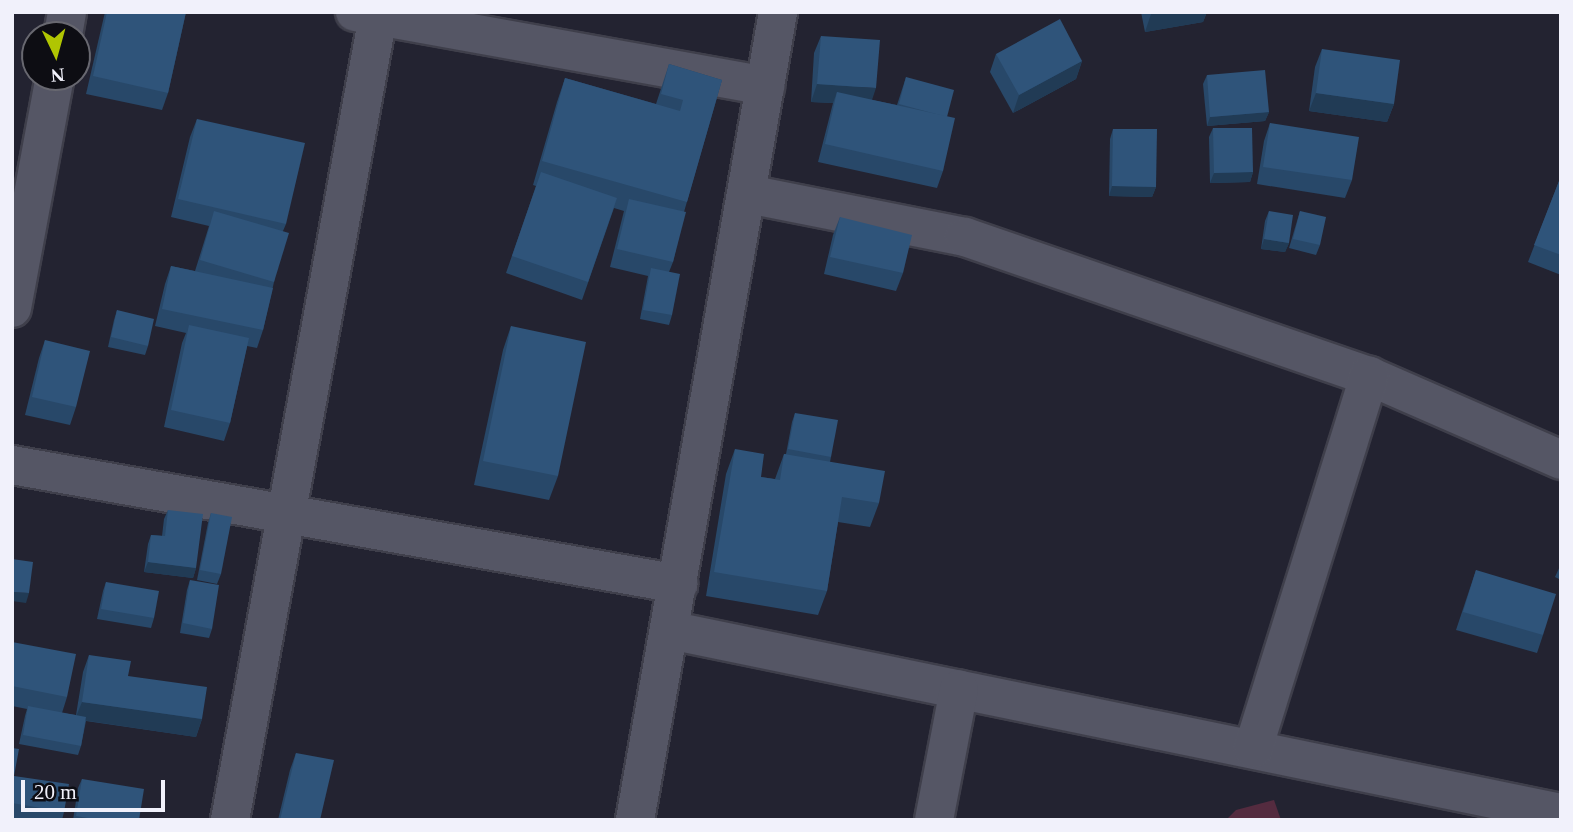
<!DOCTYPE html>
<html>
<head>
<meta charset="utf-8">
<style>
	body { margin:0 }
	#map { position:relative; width:1573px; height:832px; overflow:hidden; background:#232331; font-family:"Times New Roman",serif }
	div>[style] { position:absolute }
	.green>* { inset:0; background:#542b3f }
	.roads { filter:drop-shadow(2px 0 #3f3f4b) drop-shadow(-2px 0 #3f3f4b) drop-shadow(0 2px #3f3f4b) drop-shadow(0 -2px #3f3f4b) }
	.minor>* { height:38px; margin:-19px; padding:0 19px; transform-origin:19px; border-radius:19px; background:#555665 }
	.wall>* { inset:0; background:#284869 }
	.shaded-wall>* { inset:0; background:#213b55 }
	.building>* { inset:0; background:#2f547a }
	span { translate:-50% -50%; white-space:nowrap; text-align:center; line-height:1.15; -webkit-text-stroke:5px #0d0d13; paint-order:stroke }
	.frame { position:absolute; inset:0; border:14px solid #f1f1fb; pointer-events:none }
	.north { position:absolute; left:21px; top:21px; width:70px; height:70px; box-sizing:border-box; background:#0d0d13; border:2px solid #686870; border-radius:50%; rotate:175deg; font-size:19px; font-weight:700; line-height:28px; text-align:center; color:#f1f1fb }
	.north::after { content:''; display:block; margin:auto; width:24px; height:32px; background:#b0c502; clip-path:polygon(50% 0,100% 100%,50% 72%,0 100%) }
	.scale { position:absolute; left:21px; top:780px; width:144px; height:32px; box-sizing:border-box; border:4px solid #f1f1fb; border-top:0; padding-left:9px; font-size:21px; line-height:24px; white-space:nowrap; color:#f1f1fb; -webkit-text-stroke:5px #0d0d13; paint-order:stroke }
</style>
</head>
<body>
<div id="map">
	<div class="green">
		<i style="clip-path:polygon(1274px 800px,1281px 820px,1226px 820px,1236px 810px)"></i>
	</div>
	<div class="roads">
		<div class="minor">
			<i style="left:355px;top:12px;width:417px;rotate:10.2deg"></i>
			<i style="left:63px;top:35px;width:23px;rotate:-80deg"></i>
			<i style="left:748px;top:194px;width:221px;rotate:11.2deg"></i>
			<i style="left:965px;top:237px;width:427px;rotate:19deg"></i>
			<i style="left:1369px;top:376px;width:210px;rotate:23.6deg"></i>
			<i style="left:12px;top:308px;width:235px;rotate:-79.5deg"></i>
			<i style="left:12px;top:465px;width:677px;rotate:10.13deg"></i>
			<i style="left:669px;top:630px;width:911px;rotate:11.59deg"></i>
			<i style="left:1253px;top:749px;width:391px;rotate:-72.7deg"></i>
			<i style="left:230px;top:820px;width:818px;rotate:-79.57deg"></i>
			<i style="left:635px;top:820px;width:821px;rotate:-79.96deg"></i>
			<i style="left:934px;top:820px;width:133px;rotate:-79.2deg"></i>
		</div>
	</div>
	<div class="wall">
		<i style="clip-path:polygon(105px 12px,186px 12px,168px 93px,162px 110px,86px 94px)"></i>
		<i style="clip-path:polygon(1141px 12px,1207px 12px,1203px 22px,1145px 32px)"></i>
		<i style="clip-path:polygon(821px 36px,872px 100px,897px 105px,906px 77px,947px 116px,943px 171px,937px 188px,818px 162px,833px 103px,811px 102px,814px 53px)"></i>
		<i style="clip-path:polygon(1322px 49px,1394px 104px,1387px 122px,1309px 111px,1315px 67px)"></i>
		<i style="clip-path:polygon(996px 54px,1082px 61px,1076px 79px,1013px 113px,990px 72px)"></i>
		<i style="clip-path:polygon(669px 64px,722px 80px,684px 212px,673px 262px,669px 272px,672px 315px,669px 325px,640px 319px,648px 276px,610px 267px,624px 211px,614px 208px,582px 300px,506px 273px,536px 186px,533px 185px,557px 102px,565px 78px,656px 104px)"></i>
		<i style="clip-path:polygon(1207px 75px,1269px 112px,1265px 121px,1207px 126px,1203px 84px)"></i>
		<i style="clip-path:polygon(197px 119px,286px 224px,283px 231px,274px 282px,263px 330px,257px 348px,247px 346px,230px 423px,224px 441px,164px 427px,182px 343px,186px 333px,155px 326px,165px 284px,171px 266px,195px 271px,209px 226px,171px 217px,190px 137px)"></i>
		<i style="clip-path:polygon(1270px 123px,1352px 180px,1345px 198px,1257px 184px,1264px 141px)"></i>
		<i style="clip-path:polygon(1213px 128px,1253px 172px,1250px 182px,1210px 183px,1209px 137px)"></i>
		<i style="clip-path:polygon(1113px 129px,1156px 187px,1152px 197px,1109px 196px,1110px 139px)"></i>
		<i style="clip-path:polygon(1561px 176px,1561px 275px,1528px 262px)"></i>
		<i style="clip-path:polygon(1269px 211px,1289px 243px,1285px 252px,1261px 249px,1265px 221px)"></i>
		<i style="clip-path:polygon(1300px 211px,1320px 245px,1316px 255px,1289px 248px)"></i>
		<i style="clip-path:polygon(840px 217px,903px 273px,896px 291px,824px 274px,833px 235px)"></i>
		<i style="clip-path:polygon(117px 310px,148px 346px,145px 355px,108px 347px,114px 320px)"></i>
		<i style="clip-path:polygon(511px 326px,558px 476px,549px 500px,474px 485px,503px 350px)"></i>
		<i style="clip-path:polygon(45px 340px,76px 407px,70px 425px,25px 415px,39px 358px)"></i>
		<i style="clip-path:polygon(795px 413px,831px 457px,830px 462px,879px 503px,870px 527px,838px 522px,827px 591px,818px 615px,706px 596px,726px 474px,735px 449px,761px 477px,775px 479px,784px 454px,786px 454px,792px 422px)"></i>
		<i style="clip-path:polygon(168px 510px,196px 568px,193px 578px,144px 572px,148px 544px,151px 535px,162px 536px,164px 519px)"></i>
		<i style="clip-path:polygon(211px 513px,221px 574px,217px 584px,197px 580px,208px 523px)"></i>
		<i style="clip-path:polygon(1561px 564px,1561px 580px,1555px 577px)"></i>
		<i style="clip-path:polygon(1476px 570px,1543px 635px,1537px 653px,1456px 630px)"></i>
		<i style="clip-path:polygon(190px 580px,212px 629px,209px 638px,180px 633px,187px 590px)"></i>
		<i style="clip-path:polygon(106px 582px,154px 618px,151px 628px,97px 619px,103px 591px)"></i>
		<i style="clip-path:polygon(12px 642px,67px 697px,62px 713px,76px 715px,83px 672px,89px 655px,202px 719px,196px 737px,86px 721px,81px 746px,78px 755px,19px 744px,25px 716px,27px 709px,12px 706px)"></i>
		<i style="clip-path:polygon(12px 748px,14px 776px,64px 812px,62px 820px,12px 820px)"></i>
		<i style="clip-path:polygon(296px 753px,320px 820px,278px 820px,290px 770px)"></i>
		<i style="clip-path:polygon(82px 779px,139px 820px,73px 820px,78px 788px)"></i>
	</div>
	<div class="shaded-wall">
		<i style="clip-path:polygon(1161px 12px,1207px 12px,1203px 22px,1145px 32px,1151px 14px)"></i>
		<i style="clip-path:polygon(1082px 61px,1076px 79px,1013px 113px,1019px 95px)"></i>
		<i style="clip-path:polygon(817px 84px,876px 88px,870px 106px,837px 92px,833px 103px,811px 102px)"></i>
		<i style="clip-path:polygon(1316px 93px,1394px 104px,1387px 122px,1309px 111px)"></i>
		<i style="clip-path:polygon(1269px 112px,1265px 121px,1207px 126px,1210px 117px)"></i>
		<i style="clip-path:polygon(1253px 172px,1250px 182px,1210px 183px,1214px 173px)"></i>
		<i style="clip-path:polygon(1112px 186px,1156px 187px,1152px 197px,1109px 196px)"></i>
		<i style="clip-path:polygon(1264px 239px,1289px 243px,1285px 252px,1261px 249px)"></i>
		<i style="clip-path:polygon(148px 562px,196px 568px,193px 578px,144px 572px)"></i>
		<i style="clip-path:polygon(12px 592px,29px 593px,26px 603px,12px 601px)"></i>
		<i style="clip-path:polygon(82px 702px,202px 719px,196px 737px,75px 719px)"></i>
	</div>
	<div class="building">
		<i style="clip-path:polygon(107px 12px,186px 12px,168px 93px,93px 76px)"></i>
		<i style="clip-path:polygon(1060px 19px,1082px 61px,1019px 95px,996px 54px)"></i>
		<i style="clip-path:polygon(821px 36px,880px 40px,876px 88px,817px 84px)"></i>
		<i style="clip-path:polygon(1322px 49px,1400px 60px,1394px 104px,1316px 93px)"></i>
		<i style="clip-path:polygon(669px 64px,722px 80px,687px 202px,542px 161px,565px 78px,680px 111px,683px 100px,661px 94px)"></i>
		<i style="clip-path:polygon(1265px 70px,1269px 112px,1210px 117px,1207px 75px)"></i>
		<i style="clip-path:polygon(906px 77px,954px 90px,947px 117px,899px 104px)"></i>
		<i style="clip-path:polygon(837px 92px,955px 118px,943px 171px,825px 144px)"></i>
		<i style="clip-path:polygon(197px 119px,305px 143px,286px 224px,178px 199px)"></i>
		<i style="clip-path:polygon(1270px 123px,1359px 137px,1352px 180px,1263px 167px)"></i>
		<i style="clip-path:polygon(1213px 128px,1252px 128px,1253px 172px,1214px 173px)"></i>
		<i style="clip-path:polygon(1113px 129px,1157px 129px,1156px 187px,1112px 186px)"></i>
		<i style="clip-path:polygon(541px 172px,617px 198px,588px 282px,512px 256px)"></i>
		<i style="clip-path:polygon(1561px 176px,1561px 255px,1534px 245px)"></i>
		<i style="clip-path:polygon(629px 199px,686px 212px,673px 262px,617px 249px)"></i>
		<i style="clip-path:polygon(214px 211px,289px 233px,274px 282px,200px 260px)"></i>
		<i style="clip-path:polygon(1269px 211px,1293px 215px,1289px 243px,1264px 239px)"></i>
		<i style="clip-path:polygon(1300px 211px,1326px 217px,1320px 245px,1293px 239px)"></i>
		<i style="clip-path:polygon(840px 217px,912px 235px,903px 273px,830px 257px)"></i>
		<i style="clip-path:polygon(171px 266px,273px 288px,263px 330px,162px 309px)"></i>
		<i style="clip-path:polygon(651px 268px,680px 274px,672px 315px,643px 310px)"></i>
		<i style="clip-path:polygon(117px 310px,154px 319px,148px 346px,111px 337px)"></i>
		<i style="clip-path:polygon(189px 325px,249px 338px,230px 423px,171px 410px)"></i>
		<i style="clip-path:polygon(511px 326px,586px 342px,558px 476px,483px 461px)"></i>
		<i style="clip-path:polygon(45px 340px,90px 351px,76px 407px,32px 397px)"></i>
		<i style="clip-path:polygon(795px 413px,838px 420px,831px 457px,788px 449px)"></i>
		<i style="clip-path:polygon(735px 449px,764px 454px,761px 477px,780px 480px,784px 454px,885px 471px,879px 503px,842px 497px,827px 591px,714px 572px)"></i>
		<i style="clip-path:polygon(168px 510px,203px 514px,196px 568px,148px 562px,151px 535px,165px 536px)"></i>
		<i style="clip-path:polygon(211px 513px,232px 517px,221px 574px,200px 570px)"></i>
		<i style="clip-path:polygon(12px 559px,33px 562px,29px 593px,12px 592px)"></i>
		<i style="clip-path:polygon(1476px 570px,1556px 594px,1543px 635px,1463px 612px)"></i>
		<i style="clip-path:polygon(190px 580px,219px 585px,212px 629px,183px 623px)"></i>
		<i style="clip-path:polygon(106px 582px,159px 591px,154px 618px,101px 609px)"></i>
		<i style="clip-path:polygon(12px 642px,76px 654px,67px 697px,12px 686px)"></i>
		<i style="clip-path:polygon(89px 655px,131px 661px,128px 676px,207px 687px,202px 719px,82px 702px)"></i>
		<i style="clip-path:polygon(28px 706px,86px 717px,81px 746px,23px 735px)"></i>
		<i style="clip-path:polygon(12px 748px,19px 749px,14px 776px,69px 784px,64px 812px,12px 803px)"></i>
		<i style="clip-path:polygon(296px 753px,334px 760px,320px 820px,280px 820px)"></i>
		<i style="clip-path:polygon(82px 779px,144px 789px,139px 820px,99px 820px,76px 816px)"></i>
	</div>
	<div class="frame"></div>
	<div class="north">N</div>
	<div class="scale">20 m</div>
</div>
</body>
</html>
